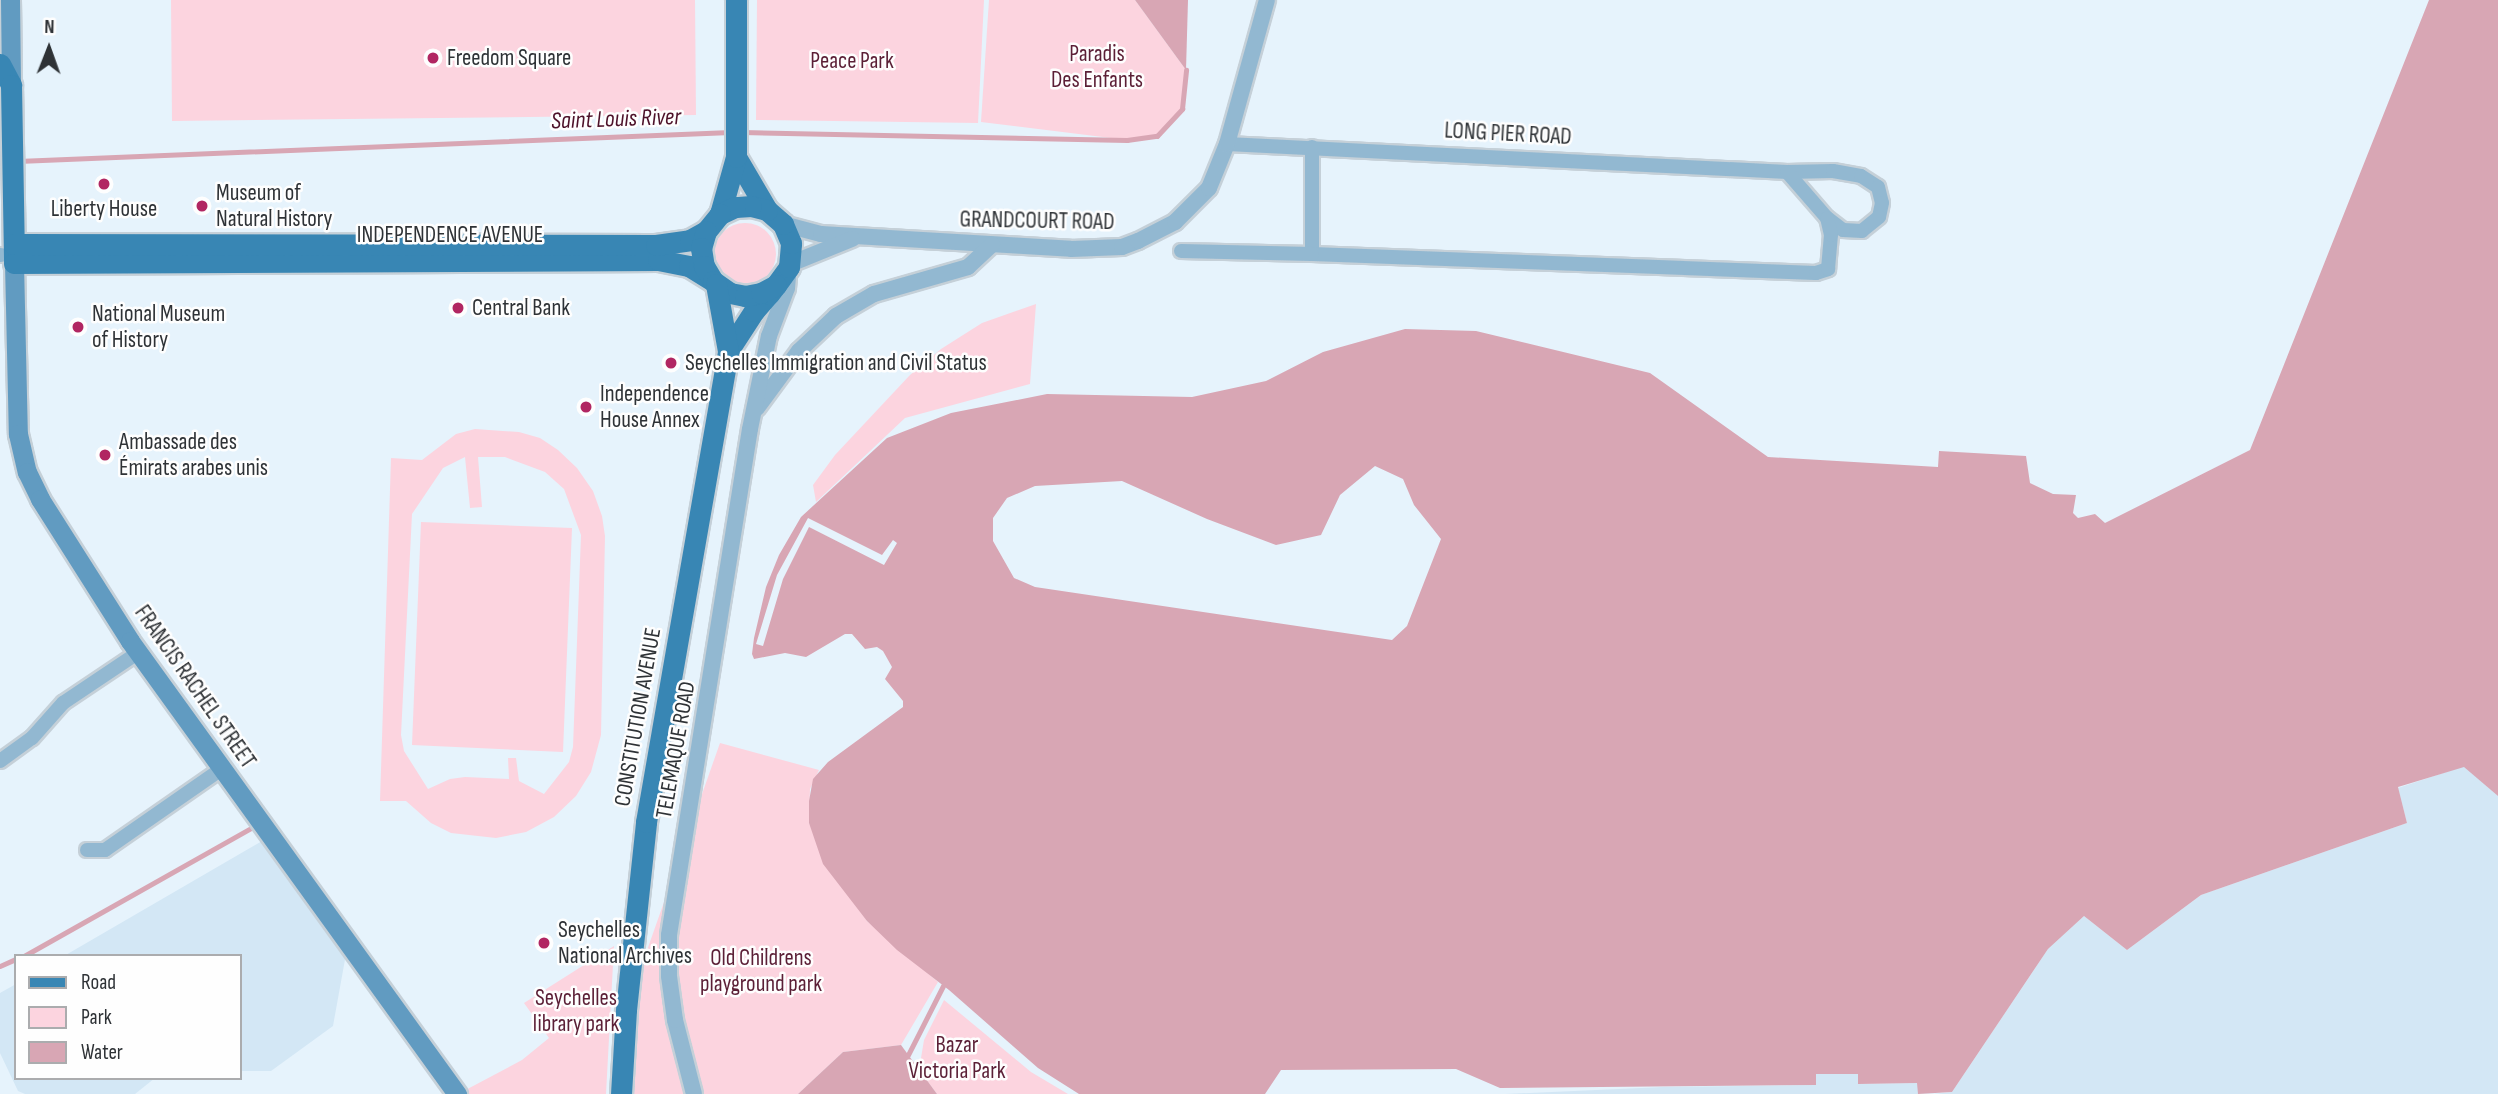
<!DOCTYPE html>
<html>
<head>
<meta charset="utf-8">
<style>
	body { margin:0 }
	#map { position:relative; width:2498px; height:1094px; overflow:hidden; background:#e6f3fc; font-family:"Sofia Sans Condensed",sans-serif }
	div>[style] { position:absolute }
	.built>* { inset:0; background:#d3e7f5 }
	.green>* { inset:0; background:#fcd4df }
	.round { border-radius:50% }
	.water>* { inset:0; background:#d8a6b4 }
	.pier>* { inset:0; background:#e6f3fc }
	.stream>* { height:4.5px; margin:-2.25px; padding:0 2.25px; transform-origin:2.25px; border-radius:2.25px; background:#d8a6b4 }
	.roads { filter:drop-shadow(2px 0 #c5d0d8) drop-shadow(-2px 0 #c5d0d8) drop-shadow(0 2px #c5d0d8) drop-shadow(0 -2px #c5d0d8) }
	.minor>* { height:14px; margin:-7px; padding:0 7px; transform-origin:7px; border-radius:7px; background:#92b8d1 }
	.tertiary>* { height:16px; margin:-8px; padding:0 8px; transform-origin:8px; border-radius:8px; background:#92b8d1 }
	.secondary>* { height:19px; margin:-9.5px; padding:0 9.5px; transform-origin:9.5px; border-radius:9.5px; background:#619bc1 }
	.primary>* { height:21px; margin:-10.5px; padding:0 10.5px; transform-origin:10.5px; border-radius:10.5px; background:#3886b4 }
	.dots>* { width:19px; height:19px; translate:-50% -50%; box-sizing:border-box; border:4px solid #fefefe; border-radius:50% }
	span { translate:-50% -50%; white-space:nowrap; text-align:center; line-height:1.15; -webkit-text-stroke:5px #fefefe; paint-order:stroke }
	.park-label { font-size:23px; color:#5b1f36 }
	.poi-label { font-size:23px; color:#2e3236 }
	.left { translate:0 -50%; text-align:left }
	.street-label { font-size:23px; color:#2e3236 }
	.water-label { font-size:24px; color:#4d122a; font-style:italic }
	.legend { position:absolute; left:14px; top:954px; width:228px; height:126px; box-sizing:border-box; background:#fefefe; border:2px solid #abacae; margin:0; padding:9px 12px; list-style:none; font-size:21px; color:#2e3236 }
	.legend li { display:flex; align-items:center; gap:14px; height:35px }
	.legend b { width:35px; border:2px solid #abacae }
	.north { position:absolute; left:14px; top:14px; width:70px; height:70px; -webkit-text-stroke:5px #fefefe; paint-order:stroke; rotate:1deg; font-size:19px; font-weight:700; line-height:28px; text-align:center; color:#2e3236 }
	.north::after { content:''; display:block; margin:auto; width:24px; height:32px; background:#2e3236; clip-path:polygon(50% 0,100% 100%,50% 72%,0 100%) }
</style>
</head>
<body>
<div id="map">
	<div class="built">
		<i style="clip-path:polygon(2464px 766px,2498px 796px,2498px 1094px,1934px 1094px,1952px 1092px,2048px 949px,2084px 916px,2127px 950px,2201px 895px,2407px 823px,2398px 788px)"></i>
		<i style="clip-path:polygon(262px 841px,346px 954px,333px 1026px,271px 1071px,240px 1071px,240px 956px,64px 956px)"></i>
		<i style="clip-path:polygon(16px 984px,16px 1078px,155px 1078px,135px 1094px,25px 1094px,18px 1091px,0 1053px,0 993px)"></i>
		<i style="clip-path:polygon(1816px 1074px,1859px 1074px,1859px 1084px,1918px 1083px,1918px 1094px,1505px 1094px,1663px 1087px,1815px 1085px)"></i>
	</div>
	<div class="green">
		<i style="clip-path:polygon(171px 0,695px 0,696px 115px,172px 121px)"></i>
		<i style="clip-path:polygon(757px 0,984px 0,978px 123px,756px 120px)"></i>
		<i style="clip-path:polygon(989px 0,1135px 0,1186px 70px,1182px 109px,1157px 136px,1127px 140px,981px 122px)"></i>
		<i class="round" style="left:714px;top:223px;width:62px;height:62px"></i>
		<i style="clip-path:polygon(1036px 304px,1030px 384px,905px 418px,816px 502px,813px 485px,835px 455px,910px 375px,941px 349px,982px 323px)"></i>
		<i style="clip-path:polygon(evenodd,475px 429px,519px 432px,540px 438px,558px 450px,577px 468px,593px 491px,602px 516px,605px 536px,601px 735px,591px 772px,576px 796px,554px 817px,526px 832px,496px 838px,451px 833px,431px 823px,406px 801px,380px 801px,391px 458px,422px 460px,456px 434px,475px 429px,478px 457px,505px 457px,545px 472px,564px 489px,581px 535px,573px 747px,569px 762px,544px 794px,519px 781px,516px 758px,508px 758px,509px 779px,465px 777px,450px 779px,428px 789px,404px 751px,401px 735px,412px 514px,443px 468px,465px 457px,470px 508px,482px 507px,478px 457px)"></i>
		<i style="clip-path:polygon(421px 522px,572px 528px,563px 752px,412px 745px)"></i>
		<i style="clip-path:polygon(720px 743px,819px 770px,810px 789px,809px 823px,867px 921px,938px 982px,901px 1045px,843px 1052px,798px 1094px,622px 1094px,626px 1010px)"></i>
		<i style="clip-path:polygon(614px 946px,606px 1094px,458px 1094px,522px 1060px,549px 1038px,524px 1003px)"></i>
		<i style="clip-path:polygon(944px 1000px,1031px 1072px,1068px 1094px,937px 1094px,919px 1070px,924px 1040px)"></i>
	</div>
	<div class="water">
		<i style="clip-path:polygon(1135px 0,1188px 0,1186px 70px)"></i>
		<i style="clip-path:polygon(evenodd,2429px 0,2498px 0,2498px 796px,2464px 767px,2398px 787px,2407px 823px,2201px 895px,2127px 950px,2084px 916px,2048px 949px,1952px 1092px,1918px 1094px,1917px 1083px,1858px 1084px,1858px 1074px,1816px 1074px,1816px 1085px,1500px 1088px,1456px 1069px,1281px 1070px,1265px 1094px,1079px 1094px,1038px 1068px,949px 990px,897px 950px,867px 921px,823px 864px,809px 823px,809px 801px,813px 779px,828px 762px,903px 707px,903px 701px,885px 679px,892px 667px,883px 651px,877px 647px,865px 649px,852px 634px,845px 634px,806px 657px,785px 653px,754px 659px,752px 654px,754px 638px,766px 587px,779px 555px,801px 517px,887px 438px,951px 413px,1047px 394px,1192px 397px,1266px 381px,1323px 352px,1405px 329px,1476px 331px,1650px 373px,1768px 457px,1938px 467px,1939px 451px,2026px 456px,2030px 483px,2053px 494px,2076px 495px,2073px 513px,2078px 518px,2095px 514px,2105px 523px,2250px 450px,2429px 0,1375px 466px,1403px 479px,1414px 505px,1441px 539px,1407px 626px,1392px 640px,1035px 587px,1014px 578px,993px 541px,993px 518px,1007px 498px,1035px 486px,1122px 481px,1207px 519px,1276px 545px,1321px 535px,1340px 495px,1375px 466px)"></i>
		<i style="clip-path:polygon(901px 1045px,937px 1094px,798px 1094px,843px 1052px)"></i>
	</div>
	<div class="pier">
		<i style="clip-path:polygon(808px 518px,882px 555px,893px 540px,897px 543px,884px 565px,809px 527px,783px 579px,763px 646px,756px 644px,777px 575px)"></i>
	</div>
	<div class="stream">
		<i style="left:742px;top:132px;width:385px;rotate:1.2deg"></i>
		<i style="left:1127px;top:140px;width:30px;rotate:-8deg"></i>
		<i style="left:1157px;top:136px;width:37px;rotate:-47deg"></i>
		<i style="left:1182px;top:109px;width:39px;rotate:-84deg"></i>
		<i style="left:18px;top:161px;width:713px;rotate:-2.33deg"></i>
		<i style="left:24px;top:956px;width:265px;rotate:-29.4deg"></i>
		<i style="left:0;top:966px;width:17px;rotate:-24deg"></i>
		<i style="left:908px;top:1055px;width:77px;rotate:-63.1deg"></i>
	</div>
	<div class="roads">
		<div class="minor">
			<i style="left:1227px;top:144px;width:561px;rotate:2.86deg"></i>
			<i style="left:1787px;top:172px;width:46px;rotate:-1.2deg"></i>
			<i style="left:1833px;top:171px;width:28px;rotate:10deg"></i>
			<i style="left:1861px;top:176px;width:20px;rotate:33deg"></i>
			<i style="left:1878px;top:187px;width:16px;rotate:76deg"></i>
			<i style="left:1882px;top:203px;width:14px;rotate:102deg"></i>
			<i style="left:1879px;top:217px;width:22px;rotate:141deg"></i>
			<i style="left:1862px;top:231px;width:19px;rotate:-177deg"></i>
			<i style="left:1843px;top:230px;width:20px;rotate:-143deg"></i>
			<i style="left:1827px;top:218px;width:61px;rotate:-131deg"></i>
			<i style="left:1312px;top:147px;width:107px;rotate:90deg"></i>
			<i style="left:1312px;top:254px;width:504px;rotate:2.16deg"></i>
			<i style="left:1816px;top:273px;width:13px;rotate:-18deg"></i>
			<i style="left:1828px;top:269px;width:34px;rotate:-85deg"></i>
			<i style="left:1831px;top:235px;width:17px;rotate:-103deg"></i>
			<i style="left:1181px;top:251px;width:131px;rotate:1.3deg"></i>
			<i style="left:0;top:255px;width:1px"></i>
			<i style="left:0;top:761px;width:39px;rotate:-36deg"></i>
			<i style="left:32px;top:738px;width:47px;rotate:-48.5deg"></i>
			<i style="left:63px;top:703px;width:92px;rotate:-33.9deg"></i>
			<i style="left:87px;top:850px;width:18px"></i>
			<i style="left:105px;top:850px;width:144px;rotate:-34.8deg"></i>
		</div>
		<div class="tertiary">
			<i style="left:783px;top:224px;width:39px;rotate:15deg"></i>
			<i style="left:821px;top:234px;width:250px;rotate:3.4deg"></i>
			<i style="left:1071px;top:249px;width:51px;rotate:-2.2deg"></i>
			<i style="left:1122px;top:247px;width:17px;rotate:-21deg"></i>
			<i style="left:1138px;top:241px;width:42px;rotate:-27.2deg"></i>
			<i style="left:1175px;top:222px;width:48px;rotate:-45deg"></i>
			<i style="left:1209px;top:188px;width:48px;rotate:-67.8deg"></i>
			<i style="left:1227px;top:144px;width:149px;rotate:-74.5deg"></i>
			<i style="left:790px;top:264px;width:67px;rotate:-22deg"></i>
			<i style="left:757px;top:408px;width:71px;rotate:-53.6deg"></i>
			<i style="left:799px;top:351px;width:51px;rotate:-43.4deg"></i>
			<i style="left:836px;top:316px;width:44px;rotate:-30.1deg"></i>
			<i style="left:874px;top:294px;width:98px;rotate:-16deg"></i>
			<i style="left:968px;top:267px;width:33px;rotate:-43deg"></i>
			<i style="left:694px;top:1094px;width:76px;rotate:-104.4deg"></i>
			<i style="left:675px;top:1020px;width:44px;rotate:-97.8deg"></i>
			<i style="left:669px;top:976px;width:41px;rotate:-90deg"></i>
			<i style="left:669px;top:935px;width:512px;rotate:-80.91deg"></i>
			<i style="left:750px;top:429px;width:95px;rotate:-78.5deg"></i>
			<i style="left:769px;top:336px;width:51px;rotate:-69.4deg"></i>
			<i style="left:787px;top:288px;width:21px;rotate:-85deg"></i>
		</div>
		<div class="secondary">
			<i style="left:10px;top:0;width:85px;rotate:89.3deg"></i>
			<i style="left:14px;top:263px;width:171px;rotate:88.7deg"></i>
			<i style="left:18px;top:434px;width:39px;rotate:77deg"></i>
			<i style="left:27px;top:472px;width:30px;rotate:64deg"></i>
			<i style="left:40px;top:499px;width:168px;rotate:57.6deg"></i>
			<i style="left:130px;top:641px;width:559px;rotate:54.18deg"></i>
		</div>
		<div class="primary">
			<i style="left:0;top:64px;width:24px;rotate:62deg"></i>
			<i style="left:11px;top:85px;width:178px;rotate:89deg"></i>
			<i style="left:14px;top:263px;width:644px;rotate:-0.27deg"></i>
			<i style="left:658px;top:260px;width:32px;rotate:11deg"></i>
			<i style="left:689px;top:266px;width:28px;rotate:32deg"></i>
			<i style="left:736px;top:157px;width:61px;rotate:59.7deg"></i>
			<i style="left:720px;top:214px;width:59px;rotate:-74.3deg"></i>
			<i style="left:736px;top:157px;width:157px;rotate:-90deg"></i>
			<i style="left:14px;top:244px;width:642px;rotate:0.09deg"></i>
			<i style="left:656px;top:245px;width:34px;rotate:-8deg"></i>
			<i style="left:690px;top:240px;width:18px;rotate:-29deg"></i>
			<i style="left:728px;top:351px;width:48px;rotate:-57deg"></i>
			<i style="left:754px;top:311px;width:23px;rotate:-49deg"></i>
			<i style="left:769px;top:294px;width:11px;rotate:-52deg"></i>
			<i style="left:776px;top:285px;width:22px;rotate:-54deg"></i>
			<i style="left:789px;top:267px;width:24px;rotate:-85deg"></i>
			<i style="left:791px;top:243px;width:21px;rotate:-113deg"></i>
			<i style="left:783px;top:224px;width:21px;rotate:-139deg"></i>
			<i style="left:767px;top:210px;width:16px;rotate:-166deg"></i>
			<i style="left:751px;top:206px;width:16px;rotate:176deg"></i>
			<i style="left:735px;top:207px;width:17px;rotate:155deg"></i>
			<i style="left:720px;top:214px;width:22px;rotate:129deg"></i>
			<i style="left:706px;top:231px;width:18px;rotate:106deg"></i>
			<i style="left:701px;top:248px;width:18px;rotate:81deg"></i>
			<i style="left:704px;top:266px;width:17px;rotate:59deg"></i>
			<i style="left:713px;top:281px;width:21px;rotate:35deg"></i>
			<i style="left:730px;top:293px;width:15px;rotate:11deg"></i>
			<i style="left:745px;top:296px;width:16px;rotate:-11deg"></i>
			<i style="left:761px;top:293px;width:17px;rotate:-28deg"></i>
			<i style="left:621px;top:1094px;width:84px;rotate:-86.6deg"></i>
			<i style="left:626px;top:1010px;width:189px;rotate:-83.9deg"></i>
			<i style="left:646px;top:822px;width:478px;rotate:-80.1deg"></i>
			<i style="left:728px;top:351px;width:68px;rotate:-100.2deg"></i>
		</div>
	</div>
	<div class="dots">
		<i style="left:433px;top:58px;background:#b12662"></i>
		<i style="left:104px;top:184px;background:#b12662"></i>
		<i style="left:202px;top:206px;background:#b12662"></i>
		<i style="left:458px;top:308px;background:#b12662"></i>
		<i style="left:78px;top:327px;background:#b12662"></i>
		<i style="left:671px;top:363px;background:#b12662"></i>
		<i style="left:586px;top:407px;background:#b12662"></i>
		<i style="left:105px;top:455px;background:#b12662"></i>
		<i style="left:544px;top:943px;background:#b12662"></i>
	</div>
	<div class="park-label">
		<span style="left:1097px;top:67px">Paradis<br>Des Enfants</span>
		<span style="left:852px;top:61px">Peace Park</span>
		<span style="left:761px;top:971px">Old Childrens<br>playground park</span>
		<span style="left:576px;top:1011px">Seychelles<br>library park</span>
		<span style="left:957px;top:1058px">Bazar<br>Victoria Park</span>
	</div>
	<div class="poi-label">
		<span class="left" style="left:447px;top:58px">Freedom Square</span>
		<span class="left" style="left:216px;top:206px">Museum of<br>Natural History</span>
		<span style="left:104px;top:209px">Liberty House</span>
		<span class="left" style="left:472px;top:308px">Central Bank</span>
		<span class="left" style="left:92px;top:327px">National Museum<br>of History</span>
		<span class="left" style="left:685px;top:363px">Seychelles Immigration and Civil Status</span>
		<span class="left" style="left:600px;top:407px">Independence<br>House Annex</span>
		<span class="left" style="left:119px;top:455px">Ambassade des<br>Émirats arabes unis</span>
		<span class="left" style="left:558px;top:943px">Seychelles<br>National Archives</span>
	</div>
	<div class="street-label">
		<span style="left:1508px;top:134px;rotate:3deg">LONG PIER ROAD</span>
		<span style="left:1037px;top:221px;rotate:1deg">GRANDCOURT ROAD</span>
		<span style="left:450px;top:235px">INDEPENDENCE AVENUE</span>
		<span style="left:195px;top:687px;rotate:55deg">FRANCIS RACHEL STREET</span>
		<span style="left:638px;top:717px;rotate:-80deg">CONSTITUTION AVENUE</span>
		<span style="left:676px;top:750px;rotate:-80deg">TELEMAQUE ROAD</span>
	</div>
	<div class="water-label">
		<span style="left:616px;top:119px;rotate:-2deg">Saint Louis River</span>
	</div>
	<ul class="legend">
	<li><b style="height:9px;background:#3886b4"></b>Road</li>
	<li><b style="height:19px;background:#fcd4df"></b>Park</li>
	<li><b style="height:19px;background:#d8a6b4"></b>Water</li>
	</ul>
	<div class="north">N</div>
</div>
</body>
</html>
